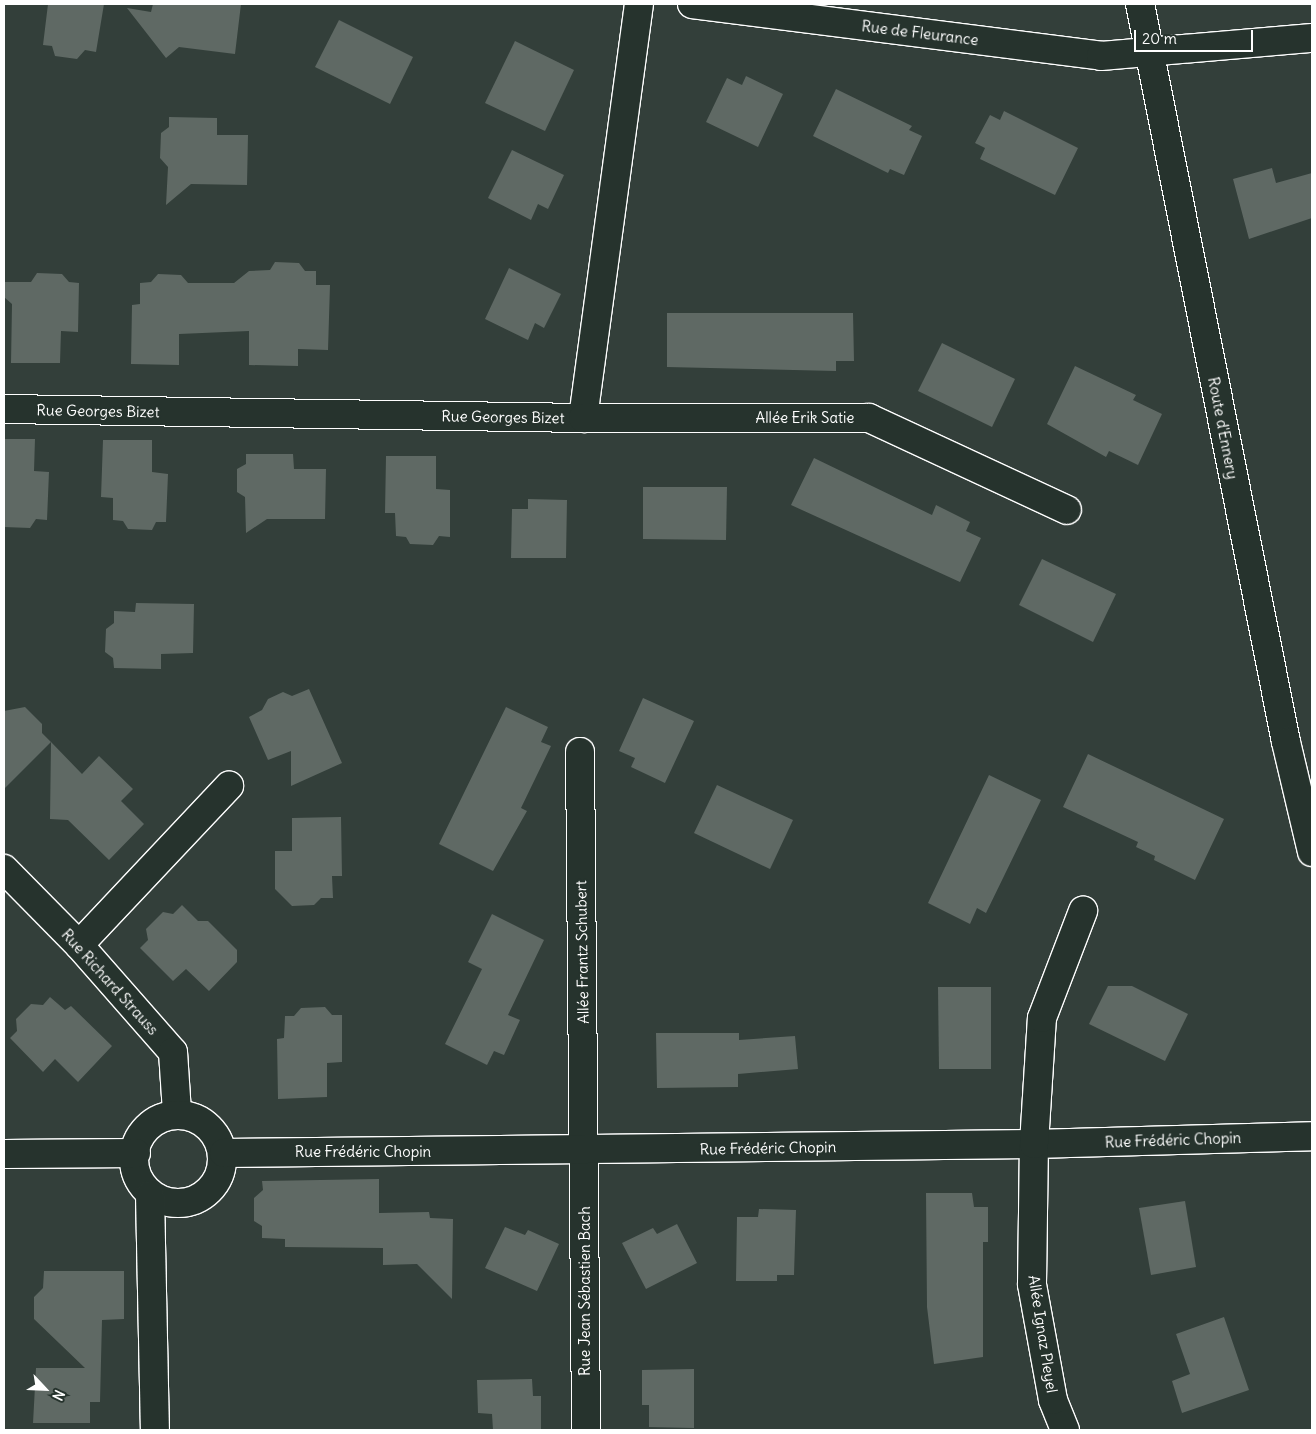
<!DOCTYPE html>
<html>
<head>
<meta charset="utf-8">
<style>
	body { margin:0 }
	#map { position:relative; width:1316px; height:1434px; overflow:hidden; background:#333f3a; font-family:Delius,sans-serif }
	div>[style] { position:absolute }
	.building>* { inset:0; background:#5f6964 }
	.roads { filter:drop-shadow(1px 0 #fff) drop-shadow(-1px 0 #fff) drop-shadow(0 1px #fff) drop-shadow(0 -1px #fff) }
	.minor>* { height:28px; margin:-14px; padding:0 14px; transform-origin:14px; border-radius:14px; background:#26332d }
	.minor>.ring { margin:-14px; padding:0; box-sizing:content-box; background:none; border:28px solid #26332d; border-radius:50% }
	span { translate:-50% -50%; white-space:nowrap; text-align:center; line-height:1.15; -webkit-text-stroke:4px #26332d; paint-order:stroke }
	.street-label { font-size:15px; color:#fff }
	.frame { position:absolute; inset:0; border:5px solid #fff; pointer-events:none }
	.north { position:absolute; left:20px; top:1364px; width:50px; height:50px; -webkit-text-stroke:4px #26332d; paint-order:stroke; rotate:115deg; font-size:14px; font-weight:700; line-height:20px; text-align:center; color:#fff }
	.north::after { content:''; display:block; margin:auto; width:18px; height:22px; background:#fff; clip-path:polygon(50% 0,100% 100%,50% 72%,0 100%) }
	.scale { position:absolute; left:1134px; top:30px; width:119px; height:22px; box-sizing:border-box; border:2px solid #fff; border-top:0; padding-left:6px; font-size:15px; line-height:18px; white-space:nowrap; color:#fff; -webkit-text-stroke:4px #26332d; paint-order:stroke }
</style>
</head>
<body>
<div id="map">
	<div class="building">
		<i style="clip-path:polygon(48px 4px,104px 4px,96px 52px,85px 50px,77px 59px,55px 56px,52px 46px,43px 45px)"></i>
		<i style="clip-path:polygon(153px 4px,241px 4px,235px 54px,179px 47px,166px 58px,127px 8px,151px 12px)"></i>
		<i style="clip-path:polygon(339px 20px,413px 57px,390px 104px,315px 67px)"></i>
		<i style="clip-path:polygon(515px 41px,574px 70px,545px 131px,485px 103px)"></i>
		<i style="clip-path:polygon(746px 76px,783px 94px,758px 147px,706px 122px,727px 78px,742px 85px)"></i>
		<i style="clip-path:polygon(836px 89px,912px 126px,909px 130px,922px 136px,904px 175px,890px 169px,888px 173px,813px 136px)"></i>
		<i style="clip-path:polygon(1004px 111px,1078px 148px,1055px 195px,980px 159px,985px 148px,975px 143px,990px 115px,1000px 120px)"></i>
		<i style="clip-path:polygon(169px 117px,217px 118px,217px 135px,248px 135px,247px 185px,191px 184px,166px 205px,168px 167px,160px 158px,161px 133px,169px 127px)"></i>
		<i style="clip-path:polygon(512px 150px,564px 175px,548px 209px,538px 204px,531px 220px,488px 198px)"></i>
		<i style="clip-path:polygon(1272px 168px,1276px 183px,1312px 173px,1312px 218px,1249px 239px,1233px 179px)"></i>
		<i style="clip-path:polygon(275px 262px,299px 263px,305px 271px,316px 271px,316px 285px,330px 285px,328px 350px,298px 349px,298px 366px,249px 365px,249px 331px,179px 334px,179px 365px,131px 364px,132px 305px,140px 304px,140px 283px,151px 282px,158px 274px,181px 275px,188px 283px,234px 283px,249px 271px,270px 270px)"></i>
		<i style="clip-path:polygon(509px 268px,561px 294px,544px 328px,535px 323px,528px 340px,485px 319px)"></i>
		<i style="clip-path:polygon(37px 273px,62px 274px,69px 282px,79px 283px,78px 332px,61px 331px,60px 363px,11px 363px,12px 304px,4px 297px,4px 282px,31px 282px)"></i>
		<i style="clip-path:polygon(667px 313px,853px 313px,854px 361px,836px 361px,836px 371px,667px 367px)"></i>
		<i style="clip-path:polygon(942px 343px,1015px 379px,992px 427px,918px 391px)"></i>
		<i style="clip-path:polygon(1075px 366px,1136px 395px,1133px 400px,1162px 414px,1138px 465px,1109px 451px,1106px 457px,1047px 424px)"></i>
		<i style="clip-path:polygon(4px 439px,35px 439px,34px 471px,49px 472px,47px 520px,36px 519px,30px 528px,4px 527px)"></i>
		<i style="clip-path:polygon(103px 440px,152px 440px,152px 472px,168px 474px,166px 522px,156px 522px,152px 530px,128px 529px,123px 521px,113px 520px,113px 498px,101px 497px)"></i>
		<i style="clip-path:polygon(246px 454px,293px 454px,294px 469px,326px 469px,325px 519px,267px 519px,246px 533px,245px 497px,237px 492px,237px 469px,246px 464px)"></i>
		<i style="clip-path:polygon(386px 456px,436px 456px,436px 489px,450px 490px,450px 537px,439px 536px,433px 545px,410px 544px,406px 537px,396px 536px,395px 513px,385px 513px)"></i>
		<i style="clip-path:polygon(814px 458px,932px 515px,936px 505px,970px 522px,966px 531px,981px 538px,960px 582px,791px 505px)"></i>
		<i style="clip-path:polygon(643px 487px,727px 487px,726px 540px,643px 539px)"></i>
		<i style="clip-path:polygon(528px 499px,567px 500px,566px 558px,511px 558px,512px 509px,528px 509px)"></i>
		<i style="clip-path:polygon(1042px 559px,1116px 594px,1093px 642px,1019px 605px)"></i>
		<i style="clip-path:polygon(136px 603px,194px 604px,193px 653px,161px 654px,161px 669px,114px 668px,113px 658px,105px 652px,106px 629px,114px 623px,114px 611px,135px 612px)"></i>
		<i style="clip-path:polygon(309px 689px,342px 763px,291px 786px,291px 751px,268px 760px,249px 717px,262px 710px,268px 699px,283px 692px,292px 696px)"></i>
		<i style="clip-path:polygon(643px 698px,694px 721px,665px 783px,631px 767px,635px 758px,619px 751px)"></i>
		<i style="clip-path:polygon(25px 707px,42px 724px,42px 733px,51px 742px,4px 789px,4px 711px)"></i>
		<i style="clip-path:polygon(506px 707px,548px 727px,541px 742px,551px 746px,521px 808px,527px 811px,493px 871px,439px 844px)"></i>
		<i style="clip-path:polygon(51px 742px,82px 774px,99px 756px,133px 789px,121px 801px,144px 824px,109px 860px,68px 820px,50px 819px)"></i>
		<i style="clip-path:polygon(1088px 754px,1224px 819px,1195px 880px,1154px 860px,1155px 856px,1136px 847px,1138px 842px,1063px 807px)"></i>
		<i style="clip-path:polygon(989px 775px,1041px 800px,986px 913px,977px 908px,970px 924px,928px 903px)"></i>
		<i style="clip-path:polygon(717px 785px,793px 820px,770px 869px,694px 833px)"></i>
		<i style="clip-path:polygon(341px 817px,342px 876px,332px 876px,333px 898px,321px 898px,314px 905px,292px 906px,275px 889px,275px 851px,292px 851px,292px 818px)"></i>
		<i style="clip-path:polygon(182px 905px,198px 921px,208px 921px,237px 950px,237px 962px,209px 991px,186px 969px,173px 981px,140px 948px,148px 940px,146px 929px,163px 912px,173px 914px)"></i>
		<i style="clip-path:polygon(492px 914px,544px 940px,508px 1015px,520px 1020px,504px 1055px,494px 1051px,487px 1065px,445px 1044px,482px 969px,468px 962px)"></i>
		<i style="clip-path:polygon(1108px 986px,1132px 986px,1188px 1014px,1165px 1061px,1089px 1024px)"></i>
		<i style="clip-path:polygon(938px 987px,991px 987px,991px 1069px,939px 1069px)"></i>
		<i style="clip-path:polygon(50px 997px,65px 1010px,71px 1006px,112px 1046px,78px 1082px,55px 1059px,43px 1072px,10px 1038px,17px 1031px,16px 1019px,31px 1004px,43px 1005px)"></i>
		<i style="clip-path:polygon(325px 1007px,332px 1015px,342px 1015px,342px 1062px,327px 1063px,327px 1097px,278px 1099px,277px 1039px,284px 1038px,285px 1016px,294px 1016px,301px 1008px)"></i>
		<i style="clip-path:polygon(656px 1033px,739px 1033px,739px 1040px,795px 1036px,798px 1069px,738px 1074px,738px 1087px,657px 1088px)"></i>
		<i style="clip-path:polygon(379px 1179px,379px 1213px,429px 1212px,430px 1218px,453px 1219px,452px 1299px,417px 1264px,383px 1265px,383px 1248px,285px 1247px,285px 1239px,262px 1238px,262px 1226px,254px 1221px,254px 1198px,263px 1190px,262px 1181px)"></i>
		<i style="clip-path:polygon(926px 1193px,972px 1193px,974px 1207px,988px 1207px,988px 1242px,983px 1242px,983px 1357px,934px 1364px,927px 1307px)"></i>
		<i style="clip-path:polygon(1185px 1201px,1196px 1267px,1151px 1275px,1139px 1208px)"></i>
		<i style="clip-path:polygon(759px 1209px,796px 1210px,794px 1275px,777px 1275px,777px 1281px,736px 1281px,737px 1217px,758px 1217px)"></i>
		<i style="clip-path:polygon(677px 1224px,697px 1263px,646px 1289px,622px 1243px,653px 1228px,657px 1234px)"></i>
		<i style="clip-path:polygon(505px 1227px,525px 1235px,528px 1230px,559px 1244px,537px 1291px,485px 1268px)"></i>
		<i style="clip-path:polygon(44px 1271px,124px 1271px,124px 1319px,102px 1320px,100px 1402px,90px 1402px,90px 1423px,33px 1423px,36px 1368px,85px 1368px,34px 1319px,34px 1297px,43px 1288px)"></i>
		<i style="clip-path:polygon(1224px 1317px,1249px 1390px,1182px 1413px,1172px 1381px,1190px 1374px,1176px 1334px)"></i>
		<i style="clip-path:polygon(694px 1369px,694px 1428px,649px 1427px,649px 1405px,642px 1405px,642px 1370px)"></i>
		<i style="clip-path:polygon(532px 1379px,533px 1396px,541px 1396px,541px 1430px,493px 1430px,492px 1414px,478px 1413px,477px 1380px)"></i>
	</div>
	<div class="roads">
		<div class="minor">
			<i style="left:692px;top:4px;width:412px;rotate:7.2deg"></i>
			<i style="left:1101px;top:56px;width:212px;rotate:-4.9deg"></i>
			<i style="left:1140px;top:4px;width:752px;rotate:78.81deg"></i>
			<i style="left:1286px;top:742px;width:113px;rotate:76.7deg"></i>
			<i style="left:4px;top:409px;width:579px;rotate:0.89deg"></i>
			<i style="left:583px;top:418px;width:418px;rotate:-82.3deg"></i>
			<i style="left:583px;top:418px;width:286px"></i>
			<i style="left:869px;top:418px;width:218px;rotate:24.9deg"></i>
			<i style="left:580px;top:752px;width:678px;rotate:89.49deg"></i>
			<i style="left:4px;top:869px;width:107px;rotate:45.4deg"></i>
			<i style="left:79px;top:945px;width:142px;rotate:48.7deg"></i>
			<i style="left:173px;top:1052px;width:61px;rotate:86.2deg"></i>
			<i style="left:79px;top:945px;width:219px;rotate:-46.7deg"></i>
			<i class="ring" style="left:134px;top:1115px;width:60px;height:60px"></i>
			<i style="left:224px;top:1153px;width:810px;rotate:-0.64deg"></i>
			<i style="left:1034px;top:1144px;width:278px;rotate:-1.6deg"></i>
			<i style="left:4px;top:1154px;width:132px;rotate:-0.4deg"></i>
			<i style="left:150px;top:1195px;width:235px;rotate:88.8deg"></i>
			<i style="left:1065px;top:1430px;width:32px;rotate:-112deg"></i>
			<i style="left:1053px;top:1400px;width:118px;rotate:-100.3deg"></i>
			<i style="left:1032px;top:1284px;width:140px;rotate:-89.2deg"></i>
			<i style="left:1034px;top:1144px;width:126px;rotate:-86.4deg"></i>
			<i style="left:1042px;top:1018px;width:115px;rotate:-69deg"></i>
		</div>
	</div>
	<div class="street-label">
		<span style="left:920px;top:33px;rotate:7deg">Rue de Fleurance</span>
		<span style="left:98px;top:411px;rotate:1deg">Rue Georges Bizet</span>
		<span style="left:503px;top:417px;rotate:1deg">Rue Georges Bizet</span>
		<span style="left:805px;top:418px">Allée Erik Satie</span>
		<span style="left:1223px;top:428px;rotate:79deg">Route d'Ennery</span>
		<span style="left:582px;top:952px;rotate:-91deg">Allée Frantz Schubert</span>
		<span style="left:110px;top:982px;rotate:48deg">Rue Richard Strauss</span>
		<span style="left:1173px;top:1140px;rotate:-2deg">Rue Frédéric Chopin</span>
		<span style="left:768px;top:1148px;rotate:-1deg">Rue Frédéric Chopin</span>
		<span style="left:363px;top:1152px">Rue Frédéric Chopin</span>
		<span style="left:585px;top:1291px;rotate:-90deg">Rue Jean Sébastien Bach</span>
		<span style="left:1043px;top:1334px;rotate:81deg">Allée Ignaz Pleyel</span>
	</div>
	<div class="frame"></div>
	<div class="north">N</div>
	<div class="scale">20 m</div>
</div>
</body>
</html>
